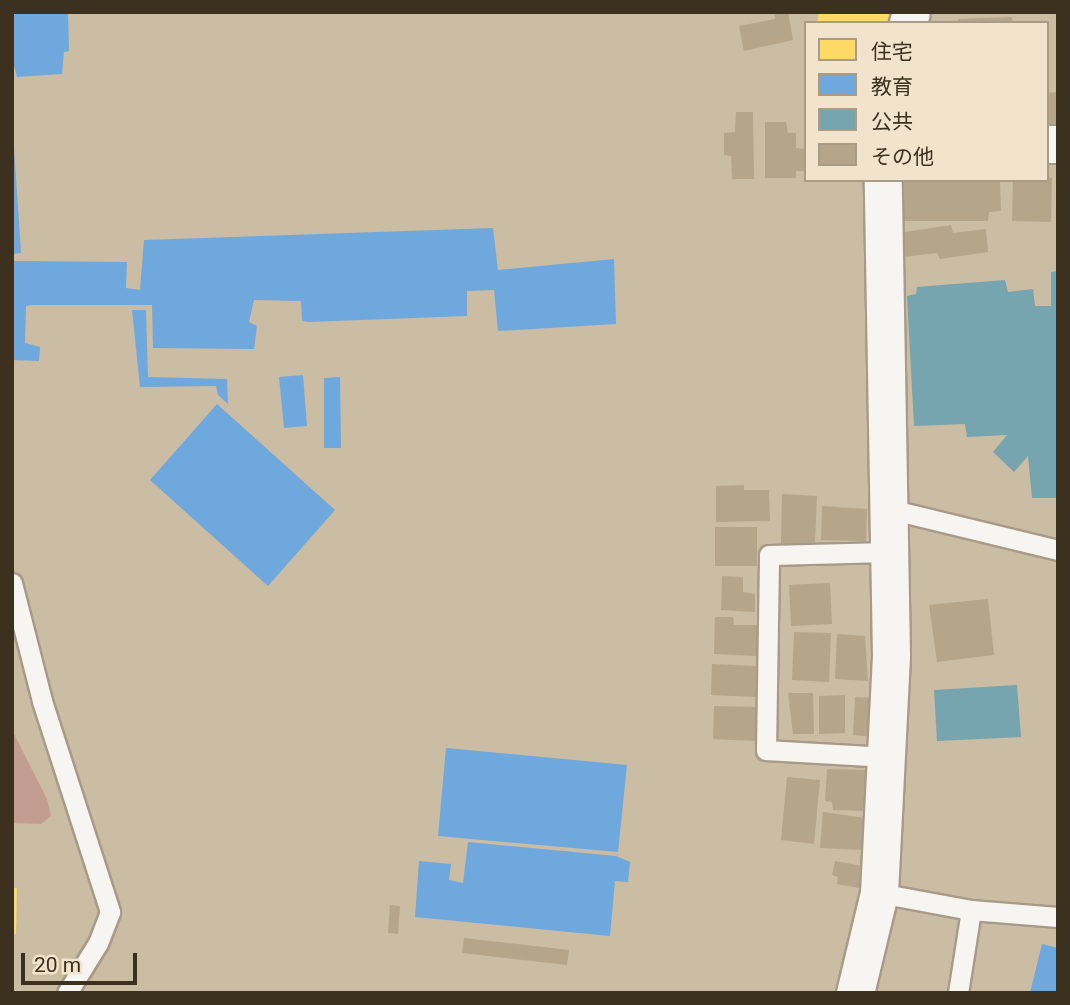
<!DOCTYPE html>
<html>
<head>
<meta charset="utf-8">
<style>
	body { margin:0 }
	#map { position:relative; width:1070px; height:1005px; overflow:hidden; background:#cbbca4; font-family:Roboto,"Noto Sans JP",sans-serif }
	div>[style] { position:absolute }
	.green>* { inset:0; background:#c49d91 }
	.homes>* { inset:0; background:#ffd966 }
	.schools>* { inset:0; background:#6fa8dc }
	.public>* { inset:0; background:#76a5af }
	.building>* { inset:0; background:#b4a58b }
	.roads { filter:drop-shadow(2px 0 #a79b88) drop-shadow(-2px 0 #a79b88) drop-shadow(0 2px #a79b88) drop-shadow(0 -2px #a79b88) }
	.lane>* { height:19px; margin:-9.5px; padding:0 9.5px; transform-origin:9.5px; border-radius:9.5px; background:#f7f5f1 }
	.street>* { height:37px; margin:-18.5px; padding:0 18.5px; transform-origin:18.5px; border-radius:18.5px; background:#f7f5f1 }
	span { translate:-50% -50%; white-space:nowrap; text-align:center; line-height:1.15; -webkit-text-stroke:7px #f1e3cc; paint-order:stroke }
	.frame { position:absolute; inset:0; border:14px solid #3c311f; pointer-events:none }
	.legend { position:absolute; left:804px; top:21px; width:245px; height:161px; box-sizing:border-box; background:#f1e3cc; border:2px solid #a99c87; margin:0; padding:9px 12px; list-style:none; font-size:21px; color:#3c311f }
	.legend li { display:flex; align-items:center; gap:14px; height:35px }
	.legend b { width:35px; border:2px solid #a99c87 }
	.scale { position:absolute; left:21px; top:953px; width:116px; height:32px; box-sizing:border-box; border:4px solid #3c311f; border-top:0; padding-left:9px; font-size:21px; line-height:24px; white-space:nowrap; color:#3c311f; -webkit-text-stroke:5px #f1e3cc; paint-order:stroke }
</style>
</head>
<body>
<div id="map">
	<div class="green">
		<i style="clip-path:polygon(12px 730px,47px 799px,51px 816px,41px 824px,12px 823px)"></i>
	</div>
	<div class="homes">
		<i style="clip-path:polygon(819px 12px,890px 12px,893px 13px,890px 23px,817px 23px)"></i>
		<i style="clip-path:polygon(12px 888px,17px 888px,16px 934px,12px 934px)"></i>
	</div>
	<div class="schools">
		<i style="clip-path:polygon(12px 12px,68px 12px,69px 51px,64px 52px,62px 74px,17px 77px,12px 58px)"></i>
		<i style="clip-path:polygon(12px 147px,14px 147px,21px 253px,12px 254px)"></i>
		<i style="clip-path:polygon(493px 228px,498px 270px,614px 259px,616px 324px,498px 331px,494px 290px,467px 291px,467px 316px,308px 322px,302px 321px,301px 301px,254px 300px,249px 322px,257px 326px,254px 349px,153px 348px,152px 305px,32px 305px,26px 306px,25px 343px,40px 347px,39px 361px,12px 360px,12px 261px,127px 262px,126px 288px,140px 290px,144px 240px)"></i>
		<i style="clip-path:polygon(132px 310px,146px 310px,148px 377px,227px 379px,228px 404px,218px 395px,216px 386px,140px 387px)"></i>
		<i style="clip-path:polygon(303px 375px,307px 426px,284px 428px,279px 377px)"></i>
		<i style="clip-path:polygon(340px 377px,341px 448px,324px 448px,324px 378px)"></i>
		<i style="clip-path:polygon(217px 404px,335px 510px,268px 586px,150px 480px)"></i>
		<i style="clip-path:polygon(446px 748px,627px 765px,618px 852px,438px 836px)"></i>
		<i style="clip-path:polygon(468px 842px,616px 856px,630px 862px,628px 882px,615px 881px,610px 936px,415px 917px,419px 861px,451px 864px,449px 880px,463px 883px)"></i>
		<i style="clip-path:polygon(1042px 944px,1058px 948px,1058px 993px,1030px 993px)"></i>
	</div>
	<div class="public">
		<i style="clip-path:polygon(1058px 271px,1058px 498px,1032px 498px,1028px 456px,1014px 472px,993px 452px,1007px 435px,967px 437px,965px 424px,914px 426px,907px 296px,916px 294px,917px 287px,1005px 280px,1008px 292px,1033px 289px,1035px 306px,1051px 306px,1051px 272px)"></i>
		<i style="clip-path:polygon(1017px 685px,1021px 737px,937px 741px,934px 690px)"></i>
	</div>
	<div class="building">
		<i style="clip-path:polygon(774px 12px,788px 12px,793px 40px,744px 51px,739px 26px,775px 19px)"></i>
		<i style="clip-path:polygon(1012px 17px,1013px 23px,958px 23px,958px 19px)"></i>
		<i style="clip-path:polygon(1058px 92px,1058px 129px,1047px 130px,1047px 93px)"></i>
		<i style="clip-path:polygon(736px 112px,753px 112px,754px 179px,732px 179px,731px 156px,724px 155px,724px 133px,735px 132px)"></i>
		<i style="clip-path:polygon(765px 122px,786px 122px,788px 133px,796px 133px,796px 148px,806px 149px,806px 171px,796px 171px,796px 178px,765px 178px)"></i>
		<i style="clip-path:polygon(1047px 177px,1052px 178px,1051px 222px,1012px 221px,1013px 180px)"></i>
		<i style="clip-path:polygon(901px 180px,1000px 180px,1001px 211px,989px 212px,988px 221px,900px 221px)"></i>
		<i style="clip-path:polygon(951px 225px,953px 233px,986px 229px,988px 252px,940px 259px,937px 253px,903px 257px,899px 233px)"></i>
		<i style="clip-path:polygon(744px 485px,744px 490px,769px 490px,770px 521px,716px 522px,716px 486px)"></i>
		<i style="clip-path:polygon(782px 494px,817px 496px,815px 543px,781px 543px)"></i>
		<i style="clip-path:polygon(822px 506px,867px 509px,866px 541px,821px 540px)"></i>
		<i style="clip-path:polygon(715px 527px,757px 527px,757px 566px,715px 566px)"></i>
		<i style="clip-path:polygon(722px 576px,743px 577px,743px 592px,755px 594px,755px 612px,721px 610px)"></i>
		<i style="clip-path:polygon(830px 583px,832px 624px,791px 626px,789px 585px)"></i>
		<i style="clip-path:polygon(988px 599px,994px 655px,937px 662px,929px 605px)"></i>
		<i style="clip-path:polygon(715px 617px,733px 617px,734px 625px,758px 625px,757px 656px,714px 654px)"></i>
		<i style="clip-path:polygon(794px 632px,831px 633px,829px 682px,792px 680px)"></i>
		<i style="clip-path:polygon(837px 634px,865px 636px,868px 681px,835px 679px)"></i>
		<i style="clip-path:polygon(712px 664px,757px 666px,756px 697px,711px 695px)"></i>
		<i style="clip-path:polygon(788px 693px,813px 693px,814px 734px,793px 734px)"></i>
		<i style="clip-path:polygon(845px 695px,845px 733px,819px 734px,819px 696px)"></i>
		<i style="clip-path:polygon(855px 697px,874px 698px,873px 737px,853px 735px)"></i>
		<i style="clip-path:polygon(714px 706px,757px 707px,755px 741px,713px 739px)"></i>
		<i style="clip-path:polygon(827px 769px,870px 770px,868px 811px,833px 810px,832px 802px,825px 801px)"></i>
		<i style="clip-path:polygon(787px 777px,820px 780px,814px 844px,781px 840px)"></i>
		<i style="clip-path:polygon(823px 812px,865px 818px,863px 850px,820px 848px)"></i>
		<i style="clip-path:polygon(835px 861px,862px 866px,859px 888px,837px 884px,838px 877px,832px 875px)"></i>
		<i style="clip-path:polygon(390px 905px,400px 906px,398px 934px,388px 933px)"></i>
		<i style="clip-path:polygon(464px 938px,569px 950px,567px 965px,462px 953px)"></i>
	</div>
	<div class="roads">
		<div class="lane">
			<i style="left:889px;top:509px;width:174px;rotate:13.6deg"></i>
			<i style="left:12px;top:583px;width:122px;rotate:75.7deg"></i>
			<i style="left:42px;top:701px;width:222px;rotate:72.1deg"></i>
			<i style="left:110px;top:912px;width:33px;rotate:111deg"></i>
			<i style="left:98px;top:943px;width:59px;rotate:121.8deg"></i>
			<i style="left:886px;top:757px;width:120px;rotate:-176.7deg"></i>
			<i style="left:766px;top:750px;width:195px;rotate:-89.1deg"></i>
			<i style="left:769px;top:555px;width:120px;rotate:-1.4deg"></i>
			<i style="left:879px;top:893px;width:94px;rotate:10.5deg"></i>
			<i style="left:971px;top:910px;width:87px;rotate:4.6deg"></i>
			<i style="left:958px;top:993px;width:84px;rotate:-81.1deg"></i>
		</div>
		<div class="street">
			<i style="left:908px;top:23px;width:11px;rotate:-75deg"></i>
			<i style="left:1047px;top:144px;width:11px"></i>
			<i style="left:855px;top:993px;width:103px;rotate:-76.5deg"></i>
			<i style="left:879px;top:893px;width:238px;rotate:-87.1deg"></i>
			<i style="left:891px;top:655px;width:475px;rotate:-91deg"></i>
		</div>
	</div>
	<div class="frame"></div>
	<ul class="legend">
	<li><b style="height:19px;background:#ffd966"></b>住宅</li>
	<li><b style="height:19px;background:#6fa8dc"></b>教育</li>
	<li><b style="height:19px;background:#76a5af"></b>公共</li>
	<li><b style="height:19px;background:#b4a58b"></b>その他</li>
	</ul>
	<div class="scale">20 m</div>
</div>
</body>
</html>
